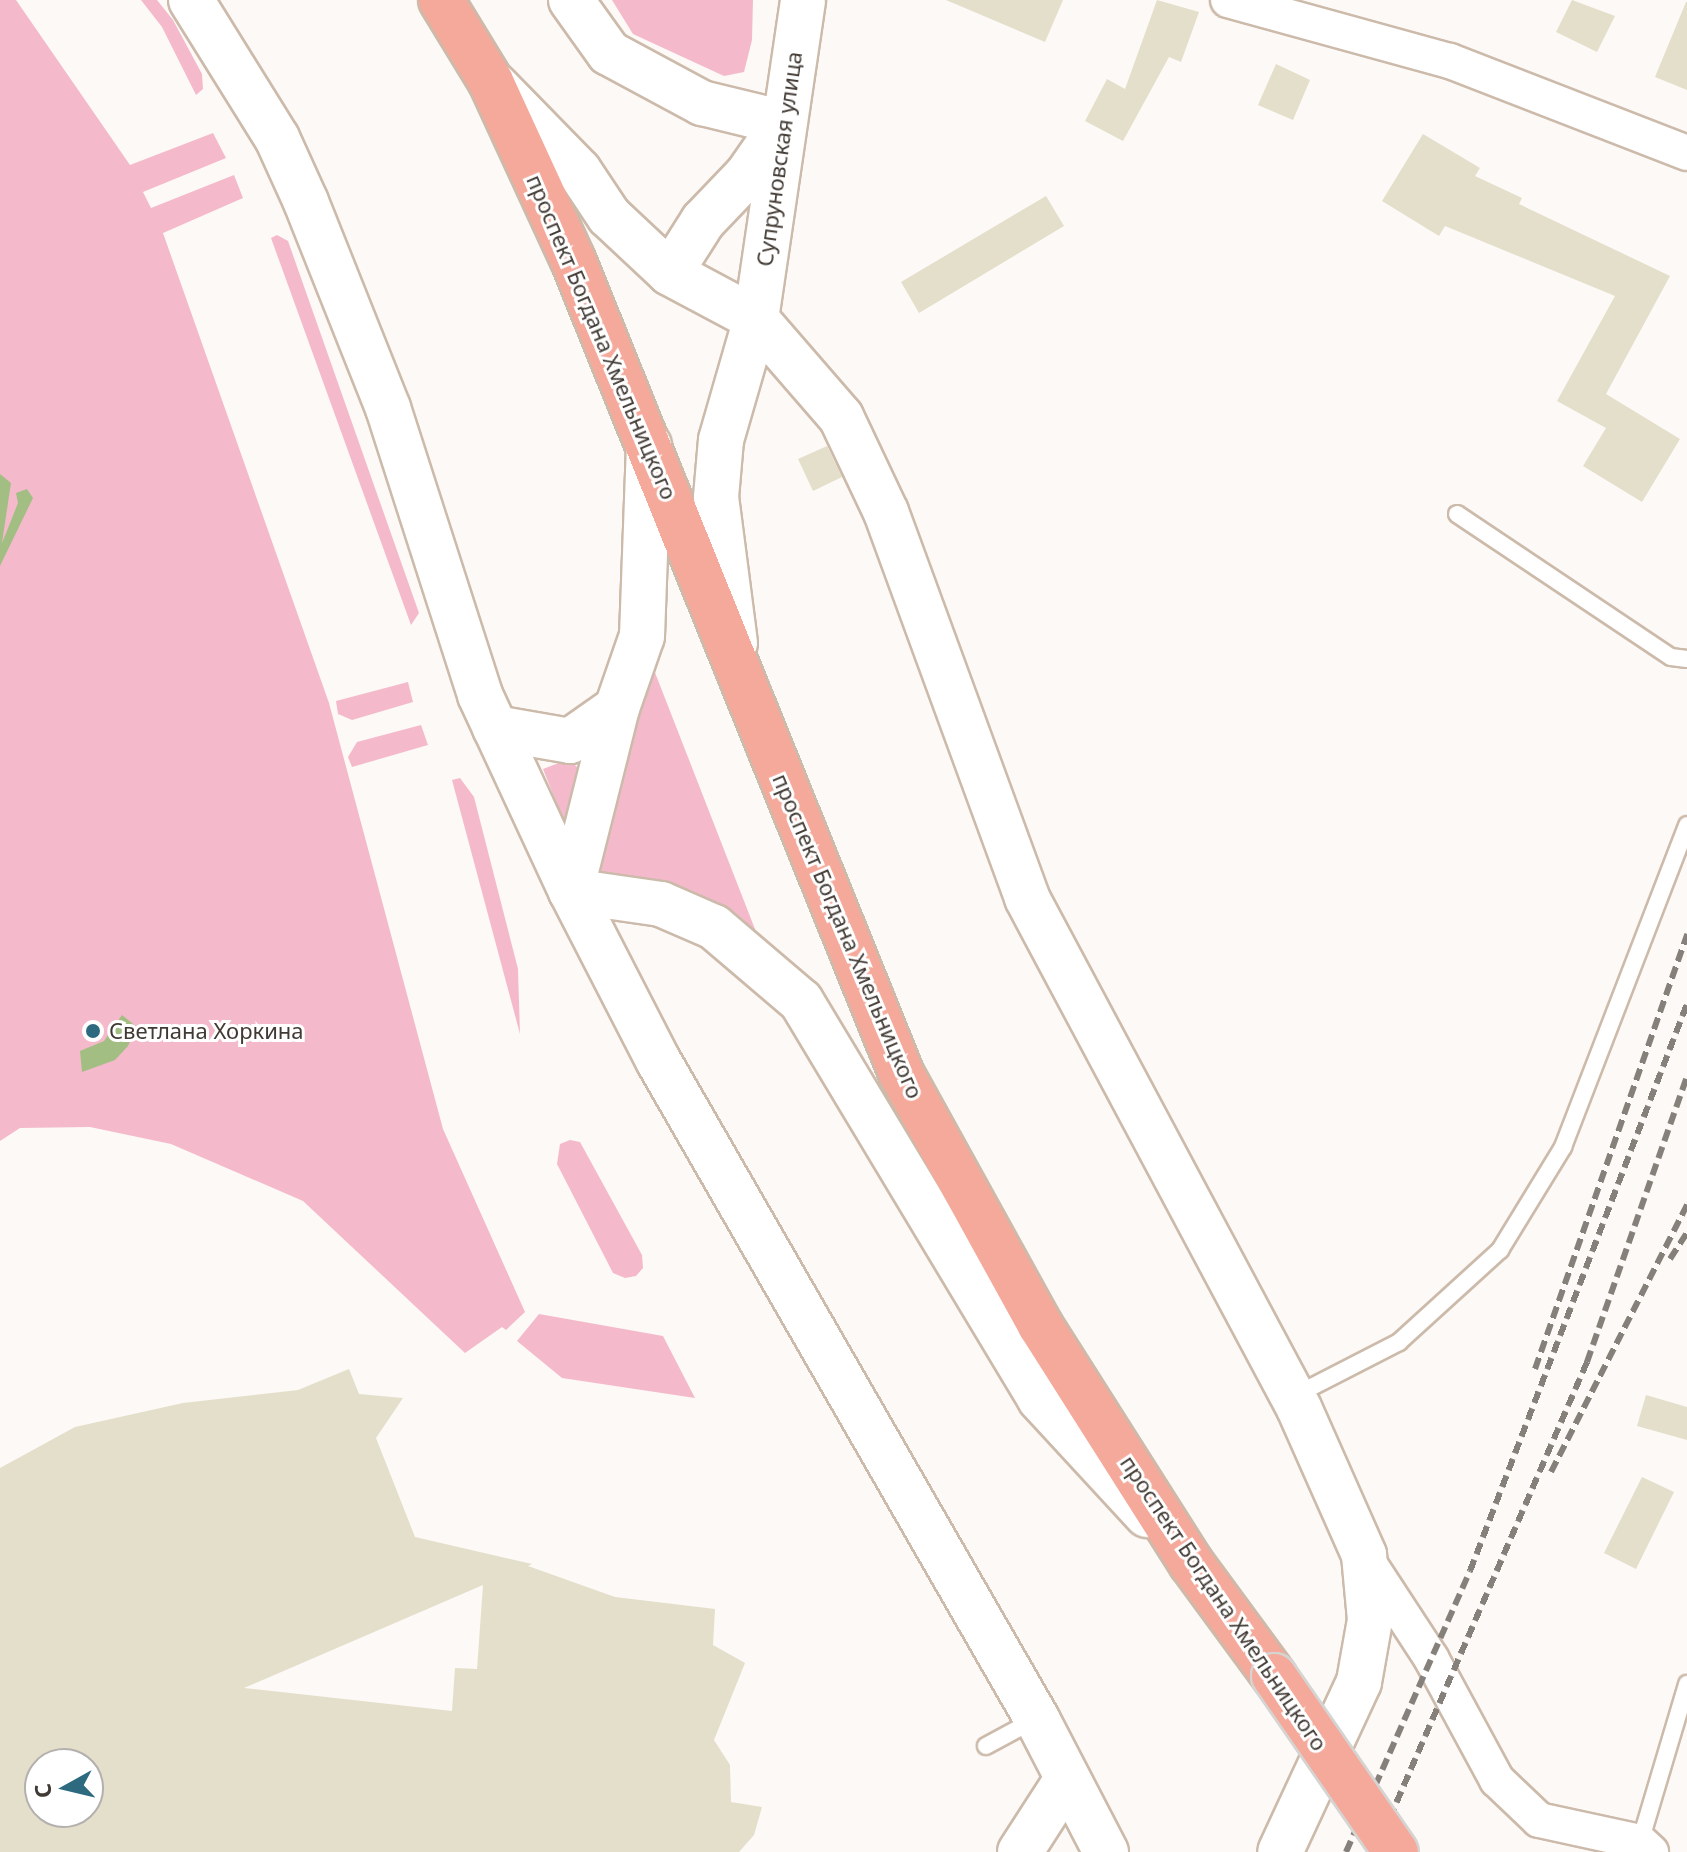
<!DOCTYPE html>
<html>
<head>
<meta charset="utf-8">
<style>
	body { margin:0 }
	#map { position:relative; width:1687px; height:1852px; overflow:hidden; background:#fdf9f6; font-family:"Noto Sans",sans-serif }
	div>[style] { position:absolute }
	.green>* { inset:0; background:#f4bacb }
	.water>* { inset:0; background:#a2be83 }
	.building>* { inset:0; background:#e4dfca }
	.roads { filter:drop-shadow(2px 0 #ccbaaa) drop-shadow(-2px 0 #ccbaaa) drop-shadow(0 2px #ccbaaa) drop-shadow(0 -2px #ccbaaa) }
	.lane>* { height:16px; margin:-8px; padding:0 8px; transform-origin:8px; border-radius:8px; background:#fff }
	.street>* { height:34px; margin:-17px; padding:0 17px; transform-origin:17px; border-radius:17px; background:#fff }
	.secondary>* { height:44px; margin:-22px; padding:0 22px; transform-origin:22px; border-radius:22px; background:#fff }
	.primary>* { height:44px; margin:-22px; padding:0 22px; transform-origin:22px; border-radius:22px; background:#f4a99b }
	.rail>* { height:6px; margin-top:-3px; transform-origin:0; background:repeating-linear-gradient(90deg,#86807b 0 12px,transparent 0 18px) }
	.bridges { filter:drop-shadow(2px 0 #d5d4d2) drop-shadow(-2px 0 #d5d4d2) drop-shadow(0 2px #d5d4d2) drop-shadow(0 -2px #d5d4d2) }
	.primary-bridge>* { height:44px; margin:-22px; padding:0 22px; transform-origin:22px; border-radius:22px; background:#f4a99b }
	.dots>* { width:22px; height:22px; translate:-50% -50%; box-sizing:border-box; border:4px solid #fff; border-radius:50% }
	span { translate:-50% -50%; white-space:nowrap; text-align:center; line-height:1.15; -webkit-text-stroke:6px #fff; paint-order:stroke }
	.street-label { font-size:22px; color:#413a34 }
	.poi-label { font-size:22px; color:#413a34 }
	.left { translate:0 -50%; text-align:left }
	.north { position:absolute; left:24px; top:1748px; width:80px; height:80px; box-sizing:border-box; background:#fff; border:2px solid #b3b0ae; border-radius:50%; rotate:262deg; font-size:22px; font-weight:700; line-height:32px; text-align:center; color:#413a34 }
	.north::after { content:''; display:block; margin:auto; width:28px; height:36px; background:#2d6a80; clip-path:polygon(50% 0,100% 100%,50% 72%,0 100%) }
</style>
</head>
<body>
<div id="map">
	<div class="green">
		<i style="clip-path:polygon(0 0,16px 0,130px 165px,213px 133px,226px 158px,143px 192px,151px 208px,234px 175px,243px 198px,163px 233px,329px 703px,443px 1129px,525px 1312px,506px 1330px,502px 1327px,465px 1353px,303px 1201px,171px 1144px,90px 1127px,20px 1128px,0 1141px)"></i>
		<i style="clip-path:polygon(141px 0,157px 0,173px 20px,202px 74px,203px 89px,196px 95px,162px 27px)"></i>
		<i style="clip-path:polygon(612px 0,753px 0,752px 40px,744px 72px,724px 76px,633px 34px)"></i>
		<i style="clip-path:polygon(277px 235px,288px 241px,419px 613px,411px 625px,271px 238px)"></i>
		<i style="clip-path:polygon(654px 670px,760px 942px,584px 880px)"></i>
		<i style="clip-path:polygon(408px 682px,413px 702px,352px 720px,338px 714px,336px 701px)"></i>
		<i style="clip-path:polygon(421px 725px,428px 745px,352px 767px,348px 757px,357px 742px)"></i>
		<i style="clip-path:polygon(569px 759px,581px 771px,576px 852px,543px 769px)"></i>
		<i style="clip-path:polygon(460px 778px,474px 797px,518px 969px,520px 1034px,452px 780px)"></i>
		<i style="clip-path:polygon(570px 1140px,580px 1142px,642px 1255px,643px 1268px,636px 1276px,625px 1278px,613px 1273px,557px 1164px,560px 1144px)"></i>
		<i style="clip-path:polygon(539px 1314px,663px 1336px,695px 1398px,562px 1378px,517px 1341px)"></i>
	</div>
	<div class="water">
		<i style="clip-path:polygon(0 474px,11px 483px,2px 543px,18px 503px,16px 493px,27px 489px,33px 498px,0 566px)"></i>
		<i style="clip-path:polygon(122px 1015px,137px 1027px,128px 1046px,115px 1060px,82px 1072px,80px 1051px,104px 1041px)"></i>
	</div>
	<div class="building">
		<i style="clip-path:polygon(946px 0,1063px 0,1045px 42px)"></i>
		<i style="clip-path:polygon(1157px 0,1199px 12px,1181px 62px,1169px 57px,1123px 141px,1085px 121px,1107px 79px,1125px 89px)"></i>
		<i style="clip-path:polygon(1572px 0,1615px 16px,1597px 52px,1556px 32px)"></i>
		<i style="clip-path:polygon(1686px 2px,1687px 2px,1687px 90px,1655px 77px)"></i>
		<i style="clip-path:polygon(1276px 64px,1310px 80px,1293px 120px,1258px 105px)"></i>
		<i style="clip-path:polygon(1423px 134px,1480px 168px,1475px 176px,1522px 198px,1519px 204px,1670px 276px,1606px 394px,1680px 439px,1642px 502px,1583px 466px,1606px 428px,1557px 401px,1615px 296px,1445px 226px,1439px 236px,1382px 201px)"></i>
		<i style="clip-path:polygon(1046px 196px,1064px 226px,919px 313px,901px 282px)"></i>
		<i style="clip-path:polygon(827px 446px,842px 477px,813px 491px,798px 459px)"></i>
		<i style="clip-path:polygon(evenodd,349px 1369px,359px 1394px,403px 1398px,376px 1438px,415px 1537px,532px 1564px,528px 1566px,615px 1597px,715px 1609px,713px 1645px,745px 1663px,714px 1740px,730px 1765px,731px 1802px,762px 1807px,754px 1835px,739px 1852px,0 1852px,0 1468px,75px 1427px,183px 1403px,298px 1390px,349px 1369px,483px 1585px,477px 1669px,455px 1668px,452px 1711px,244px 1688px,483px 1585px,349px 1369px,40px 1764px,88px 1764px,88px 1812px,40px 1812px,40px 1764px)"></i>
		<i style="clip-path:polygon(1646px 1395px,1687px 1407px,1687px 1440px,1637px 1426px)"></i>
		<i style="clip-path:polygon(1642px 1477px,1674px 1492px,1636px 1569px,1604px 1553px)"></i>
	</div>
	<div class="roads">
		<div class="lane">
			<i style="left:1457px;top:514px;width:257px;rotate:33.8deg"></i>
			<i style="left:1671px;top:657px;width:16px;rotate:7deg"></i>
			<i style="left:1296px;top:1395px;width:116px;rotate:-27.2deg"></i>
			<i style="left:1399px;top:1342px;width:137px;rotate:-42.3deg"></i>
			<i style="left:1500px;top:1250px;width:121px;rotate:-58.5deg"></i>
			<i style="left:1563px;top:1147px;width:345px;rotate:-68.9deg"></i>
			<i style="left:986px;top:1746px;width:55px;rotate:-28.4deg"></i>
			<i style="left:1640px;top:1842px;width:165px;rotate:-73.4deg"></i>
		</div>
		<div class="street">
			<i style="left:1228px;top:0;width:230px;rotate:15.4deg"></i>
			<i style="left:1450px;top:61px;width:254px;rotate:21.2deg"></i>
			<i style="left:1365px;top:1557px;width:121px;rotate:56.8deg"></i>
			<i style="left:1431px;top:1658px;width:139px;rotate:61.6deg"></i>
			<i style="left:1497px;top:1780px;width:58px;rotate:43.6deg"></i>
			<i style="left:1539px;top:1820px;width:103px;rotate:12.3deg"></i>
			<i style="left:1640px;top:1842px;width:15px;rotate:42deg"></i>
		</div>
		<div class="secondary">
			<i style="left:191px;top:0;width:163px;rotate:58.1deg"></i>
			<i style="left:277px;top:138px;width:70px;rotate:65.6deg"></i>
			<i style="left:306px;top:202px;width:222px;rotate:68.3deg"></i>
			<i style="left:388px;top:408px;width:301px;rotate:72.2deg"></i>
			<i style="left:480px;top:695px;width:216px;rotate:65.1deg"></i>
			<i style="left:571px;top:891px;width:192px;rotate:62.8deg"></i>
			<i style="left:659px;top:1062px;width:758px;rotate:60.09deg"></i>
			<i style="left:1037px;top:1719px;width:150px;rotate:62.6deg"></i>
			<i style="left:571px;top:0;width:65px;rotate:54.4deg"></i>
			<i style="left:609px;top:53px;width:106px;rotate:28.3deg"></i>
			<i style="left:702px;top:103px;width:84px;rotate:13.7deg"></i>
			<i style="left:496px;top:86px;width:119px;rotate:45.7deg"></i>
			<i style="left:579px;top:171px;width:54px;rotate:56.3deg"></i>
			<i style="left:609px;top:216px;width:83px;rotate:43.1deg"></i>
			<i style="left:670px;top:273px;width:98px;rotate:28.1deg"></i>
			<i style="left:756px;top:319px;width:130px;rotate:49.1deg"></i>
			<i style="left:841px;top:417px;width:105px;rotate:64.7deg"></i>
			<i style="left:886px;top:512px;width:411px;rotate:69.9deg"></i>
			<i style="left:1027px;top:898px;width:578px;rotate:61.93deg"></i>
			<i style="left:1299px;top:1408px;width:161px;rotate:66.1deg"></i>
			<i style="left:1364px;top:1555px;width:65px;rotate:84.7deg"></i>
			<i style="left:1370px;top:1620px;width:63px;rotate:100.1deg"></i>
			<i style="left:1359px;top:1682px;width:187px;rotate:114.9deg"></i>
			<i style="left:670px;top:273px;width:62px;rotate:-57.6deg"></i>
			<i style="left:703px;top:221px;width:64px;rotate:-46.3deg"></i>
			<i style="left:747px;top:175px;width:56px;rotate:-55.2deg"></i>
			<i style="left:735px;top:643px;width:147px;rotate:-97.4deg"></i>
			<i style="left:716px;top:497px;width:57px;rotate:-85deg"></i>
			<i style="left:721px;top:440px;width:126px;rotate:-73.9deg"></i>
			<i style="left:756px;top:319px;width:322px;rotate:-81.6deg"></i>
			<i style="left:495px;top:728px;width:76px;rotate:9.8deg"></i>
			<i style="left:570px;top:741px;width:57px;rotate:-35.1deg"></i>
			<i style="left:571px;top:891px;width:91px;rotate:8.2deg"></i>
			<i style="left:661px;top:904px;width:58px;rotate:23.5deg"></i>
			<i style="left:714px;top:927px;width:114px;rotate:40.4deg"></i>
			<i style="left:801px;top:1001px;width:464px;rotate:59deg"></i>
			<i style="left:1040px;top:1399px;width:158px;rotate:47.3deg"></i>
			<i style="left:571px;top:891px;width:189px;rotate:-75.9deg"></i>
			<i style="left:617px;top:708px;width:76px;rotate:-70.9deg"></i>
			<i style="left:642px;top:636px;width:191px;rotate:-87.9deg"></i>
			<i style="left:1020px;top:1852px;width:87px;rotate:-57.2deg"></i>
		</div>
		<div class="primary">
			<i style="left:441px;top:0;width:96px;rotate:58.6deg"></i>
			<i style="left:491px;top:82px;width:196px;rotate:65.3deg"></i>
			<i style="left:573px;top:260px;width:879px;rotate:68.02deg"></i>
			<i style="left:902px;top:1075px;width:286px;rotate:61.1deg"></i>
			<i style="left:1040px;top:1325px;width:282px;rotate:57.6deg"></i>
			<i style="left:1191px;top:1563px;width:140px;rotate:53.7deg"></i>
		</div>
	</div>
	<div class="rail">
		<i style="left:1670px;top:1259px;width:31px;rotate:-57deg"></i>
		<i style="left:1535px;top:1369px;width:461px;rotate:-70.7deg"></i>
		<i style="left:1551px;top:1472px;width:300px;rotate:-63deg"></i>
		<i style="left:1346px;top:1852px;width:307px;rotate:-66.2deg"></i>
		<i style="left:1470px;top:1571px;width:607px;rotate:-69.06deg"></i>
		<i style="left:1375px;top:1852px;width:534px;rotate:-66.6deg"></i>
		<i style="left:1587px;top:1362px;width:303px;rotate:-70.7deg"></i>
	</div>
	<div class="bridges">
		<div class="primary-bridge">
			<i style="left:1274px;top:1676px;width:214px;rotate:55.3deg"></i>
		</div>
	</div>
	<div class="dots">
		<i style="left:93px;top:1031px;background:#2d6a80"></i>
	</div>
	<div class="street-label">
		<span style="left:779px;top:159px;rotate:-82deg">Супруновская улица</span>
		<span style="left:602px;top:337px;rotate:67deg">проспект Богдана Хмельницкого</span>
		<span style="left:848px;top:936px;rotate:67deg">проспект Богдана Хмельницкого</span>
		<span style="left:1224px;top:1603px;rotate:56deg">проспект Богдана Хмельницкого</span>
	</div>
	<div class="poi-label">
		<span class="left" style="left:109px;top:1031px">Светлана Хоркина</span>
	</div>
	<div class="north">С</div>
</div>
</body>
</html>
